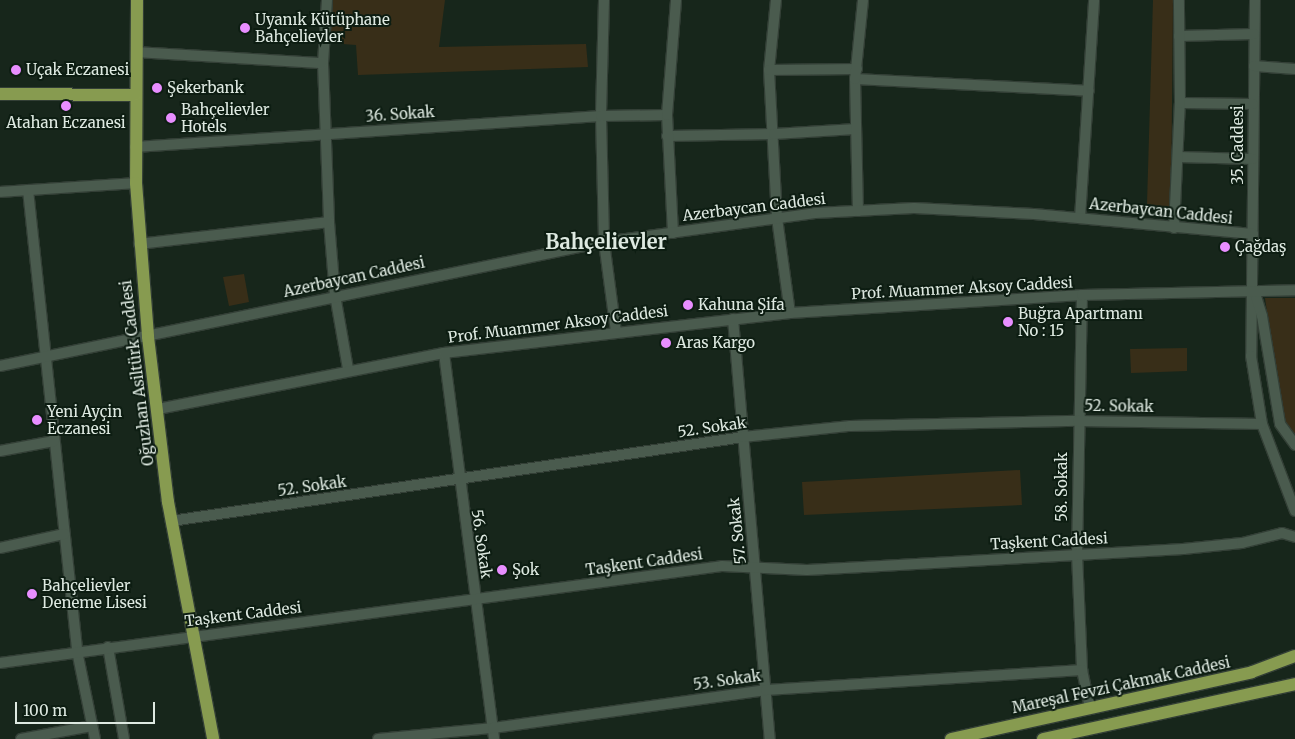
<!DOCTYPE html>
<html>
<head>
<meta charset="utf-8">
<style>
	body { margin:0 }
	#map { position:relative; width:1295px; height:739px; overflow:hidden; background:#17261b; font-family:Merriweather,serif }
	div>[style] { position:absolute }
	.green>* { inset:0; background:#382e18 }
	.roads { filter:drop-shadow(1px 0 #333f36) drop-shadow(-1px 0 #333f36) drop-shadow(0 1px #333f36) drop-shadow(0 -1px #333f36) }
	.minor>* { height:10px; margin:-5px; padding:0 5px; transform-origin:5px; border-radius:5px; background:#4a5b4e }
	.major>* { height:12px; margin:-6px; padding:0 6px; transform-origin:6px; border-radius:6px; background:#879b50 }
	.dots>* { width:14px; height:14px; translate:-50% -50%; box-sizing:border-box; border:2px solid #0d1d12; border-radius:50% }
	span { translate:-50% -50%; white-space:nowrap; text-align:center; line-height:1.15; -webkit-text-stroke:4px #0d1d12; paint-order:stroke }
	.poi-label { font-size:15px; color:#dee9e1 }
	.left { translate:0 -50%; text-align:left }
	.street-label { font-size:15px; color:#dee9e1 }
	.district-label { font-size:20px; color:#dee9e1; font-weight:700 }
	.scale { position:absolute; left:15px; top:702px; width:140px; height:22px; box-sizing:border-box; border:2px solid #dee9e1; border-top:0; padding-left:6px; font-size:15px; line-height:18px; white-space:nowrap; color:#dee9e1; -webkit-text-stroke:4px #0d1d12; paint-order:stroke }
</style>
</head>
<body>
<div id="map">
	<div class="green">
		<i style="clip-path:polygon(332px 0,445px 0,439px 47px,586px 44px,588px 67px,358px 75px,356px 45px,329px 43px)"></i>
		<i style="clip-path:polygon(1153px 0,1173px 0,1171px 208px,1147px 204px)"></i>
		<i style="clip-path:polygon(244px 274px,249px 302px,229px 306px,223px 277px)"></i>
		<i style="clip-path:polygon(1265px 298px,1295px 298px,1295px 434px,1287px 428px,1281px 410px)"></i>
		<i style="clip-path:polygon(1187px 348px,1187px 371px,1131px 373px,1130px 349px)"></i>
		<i style="clip-path:polygon(1020px 470px,1022px 505px,804px 515px,802px 482px)"></i>
	</div>
	<div class="roads">
		<div class="minor">
			<i style="left:327px;top:0;width:63px;rotate:93.6deg"></i>
			<i style="left:323px;top:63px;width:159px;rotate:87.8deg"></i>
			<i style="left:329px;top:222px;width:73px;rotate:85.3deg"></i>
			<i style="left:335px;top:295px;width:75px;rotate:80deg"></i>
			<i style="left:604px;top:0;width:116px;rotate:91.5deg"></i>
			<i style="left:601px;top:116px;width:126px;rotate:88.6deg"></i>
			<i style="left:604px;top:242px;width:91px;rotate:82.4deg"></i>
			<i style="left:776px;top:0;width:70px;rotate:95.7deg"></i>
			<i style="left:769px;top:70px;width:148px;rotate:86.9deg"></i>
			<i style="left:777px;top:218px;width:96px;rotate:82.2deg"></i>
			<i style="left:1255px;top:0;width:356px;rotate:90.6deg"></i>
			<i style="left:1251px;top:356px;width:69px;rotate:80.8deg"></i>
			<i style="left:1262px;top:424px;width:93px;rotate:69.2deg"></i>
			<i style="left:1179px;top:36px;width:75px;rotate:-1.5deg"></i>
			<i style="left:136px;top:52px;width:187px;rotate:3.4deg"></i>
			<i style="left:1254px;top:66px;width:41px;rotate:4.2deg"></i>
			<i style="left:769px;top:70px;width:88px;rotate:-0.7deg"></i>
			<i style="left:855px;top:79px;width:234px;rotate:2.9deg"></i>
			<i style="left:1180px;top:103px;width:73px;rotate:0.8deg"></i>
			<i style="left:667px;top:136px;width:107px;rotate:-1.1deg"></i>
			<i style="left:774px;top:134px;width:82px;rotate:-3.5deg"></i>
			<i style="left:135px;top:147px;width:467px;rotate:-3.8deg"></i>
			<i style="left:601px;top:116px;width:66px;rotate:-0.9deg"></i>
			<i style="left:1178px;top:157px;width:75px;rotate:1.5deg"></i>
			<i style="left:28px;top:190px;width:464px;rotate:83.9deg"></i>
			<i style="left:77px;top:651px;width:90px;rotate:78.4deg"></i>
			<i style="left:0;top:192px;width:136px;rotate:-3.8deg"></i>
			<i style="left:858px;top:211px;width:132px;rotate:-91.3deg"></i>
			<i style="left:855px;top:79px;width:79px;rotate:-84.2deg"></i>
			<i style="left:1080px;top:218px;width:218px;rotate:-86.3deg"></i>
			<i style="left:1174px;top:228px;width:125px;rotate:-87.3deg"></i>
			<i style="left:1180px;top:103px;width:103px;rotate:-90.6deg"></i>
			<i style="left:673px;top:233px;width:118px;rotate:-92.9deg"></i>
			<i style="left:667px;top:115px;width:115px;rotate:-85.5deg"></i>
			<i style="left:139px;top:244px;width:191px;rotate:-6.6deg"></i>
			<i style="left:1255px;top:293px;width:24px;rotate:73deg"></i>
			<i style="left:1262px;top:316px;width:109px;rotate:80.5deg"></i>
			<i style="left:1280px;top:424px;width:26px;rotate:54deg"></i>
			<i style="left:1082px;top:295px;width:259px;rotate:91.1deg"></i>
			<i style="left:1077px;top:554px;width:116px;rotate:87.5deg"></i>
			<i style="left:1082px;top:670px;width:39px;rotate:78deg"></i>
			<i style="left:733px;top:319px;width:422px;rotate:85deg"></i>
			<i style="left:444px;top:353px;width:389px;rotate:82.6deg"></i>
			<i style="left:0;top:366px;width:617px;rotate:-11.6deg"></i>
			<i style="left:604px;top:242px;width:213px;rotate:-7.8deg"></i>
			<i style="left:815px;top:213px;width:99px;rotate:-2.9deg"></i>
			<i style="left:914px;top:208px;width:120px;rotate:2.9deg"></i>
			<i style="left:1034px;top:214px;width:220px;rotate:5.2deg"></i>
			<i style="left:158px;top:409px;width:291px;rotate:-11.1deg"></i>
			<i style="left:444px;top:353px;width:348px;rotate:-6.6deg"></i>
			<i style="left:790px;top:313px;width:293px;rotate:-3.5deg"></i>
			<i style="left:1082px;top:295px;width:213px;rotate:-1.3deg"></i>
			<i style="left:0;top:451px;width:55px;rotate:-10.5deg"></i>
			<i style="left:171px;top:521px;width:578px;rotate:-8.35deg"></i>
			<i style="left:743px;top:437px;width:108px;rotate:-5.9deg"></i>
			<i style="left:850px;top:426px;width:228px;rotate:-1.3deg"></i>
			<i style="left:1078px;top:421px;width:184px;rotate:0.9deg"></i>
			<i style="left:0;top:548px;width:66px;rotate:-12.3deg"></i>
			<i style="left:108px;top:647px;width:93px;rotate:80.1deg"></i>
			<i style="left:0;top:663px;width:728px;rotate:-7.65deg"></i>
			<i style="left:722px;top:566px;width:85px;rotate:2.7deg"></i>
			<i style="left:807px;top:570px;width:56px;rotate:-3.1deg"></i>
			<i style="left:863px;top:567px;width:321px;rotate:-3.2deg"></i>
			<i style="left:1183px;top:549px;width:59px;rotate:-5.8deg"></i>
			<i style="left:1242px;top:543px;width:41px;rotate:-14deg"></i>
			<i style="left:1282px;top:533px;width:14px;rotate:17deg"></i>
			<i style="left:21px;top:739px;width:72px;rotate:-10.4deg"></i>
			<i style="left:378px;top:739px;width:116px;rotate:-5.5deg"></i>
			<i style="left:493px;top:728px;width:276px;rotate:-7.9deg"></i>
			<i style="left:766px;top:690px;width:317px;rotate:-3.6deg"></i>
		</div>
		<div class="major">
			<i style="left:137px;top:0;width:183px;rotate:90.3deg"></i>
			<i style="left:136px;top:183px;width:154px;rotate:85.5deg"></i>
			<i style="left:148px;top:337px;width:166px;rotate:83.1deg"></i>
			<i style="left:168px;top:502px;width:241px;rotate:79.2deg"></i>
			<i style="left:0;top:94px;width:135px;rotate:0.4deg"></i>
			<i style="left:951px;top:739px;width:308px;rotate:-12.5deg"></i>
			<i style="left:1252px;top:672px;width:46px;rotate:-20.4deg"></i>
			<i style="left:1043px;top:739px;width:258px;rotate:-12.3deg"></i>
		</div>
	</div>
	<div class="dots">
		<i style="left:245px;top:28px;background:#e88eff"></i>
		<i style="left:16px;top:70px;background:#e88eff"></i>
		<i style="left:157px;top:88px;background:#e88eff"></i>
		<i style="left:66px;top:106px;background:#e88eff"></i>
		<i style="left:171px;top:118px;background:#e88eff"></i>
		<i style="left:1225px;top:247px;background:#e88eff"></i>
		<i style="left:688px;top:305px;background:#e88eff"></i>
		<i style="left:1008px;top:322px;background:#e88eff"></i>
		<i style="left:666px;top:343px;background:#e88eff"></i>
		<i style="left:37px;top:420px;background:#e88eff"></i>
		<i style="left:502px;top:570px;background:#e88eff"></i>
		<i style="left:32px;top:594px;background:#e88eff"></i>
	</div>
	<div class="poi-label">
		<span class="left" style="left:255px;top:28px">Uyanık Kütüphane<br>Bahçelievler</span>
		<span class="left" style="left:26px;top:70px">Uçak Eczanesi</span>
		<span class="left" style="left:167px;top:88px">Şekerbank</span>
		<span class="left" style="left:181px;top:118px">Bahçelievler<br>Hotels</span>
		<span style="left:66px;top:123px">Atahan Eczanesi</span>
		<span class="left" style="left:1235px;top:247px">Çağdaş</span>
		<span class="left" style="left:698px;top:305px">Kahuna Şifa</span>
		<span class="left" style="left:1018px;top:322px">Buğra Apartmanı<br>No : 15</span>
		<span class="left" style="left:676px;top:343px">Aras Kargo</span>
		<span class="left" style="left:47px;top:420px">Yeni Ayçin<br>Eczanesi</span>
		<span class="left" style="left:512px;top:570px">Şok</span>
		<span class="left" style="left:42px;top:594px">Bahçelievler<br>Deneme Lisesi</span>
	</div>
	<div class="street-label">
		<span style="left:400px;top:114px;rotate:-4deg">36. Sokak</span>
		<span style="left:1238px;top:145px;rotate:-90deg">35. Caddesi</span>
		<span style="left:754px;top:207px;rotate:-7deg">Azerbaycan Caddesi</span>
		<span style="left:1161px;top:211px;rotate:6deg">Azerbaycan Caddesi</span>
		<span style="left:354px;top:277px;rotate:-12deg">Azerbaycan Caddesi</span>
		<span style="left:962px;top:288px;rotate:-3deg">Prof. Muammer Aksoy Caddesi</span>
		<span style="left:558px;top:324px;rotate:-7deg">Prof. Muammer Aksoy Caddesi</span>
		<span style="left:137px;top:373px;rotate:-97deg">Oğuzhan Asiltürk Caddesi</span>
		<span style="left:1119px;top:406px;rotate:1deg">52. Sokak</span>
		<span style="left:712px;top:427px;rotate:-8deg">52. Sokak</span>
		<span style="left:312px;top:486px;rotate:-8deg">52. Sokak</span>
		<span style="left:1062px;top:487px;rotate:-90deg">58. Sokak</span>
		<span style="left:737px;top:531px;rotate:-96deg">57. Sokak</span>
		<span style="left:1049px;top:541px;rotate:-3deg">Taşkent Caddesi</span>
		<span style="left:482px;top:544px;rotate:82deg">56. Sokak</span>
		<span style="left:644px;top:562px;rotate:-8deg">Taşkent Caddesi</span>
		<span style="left:243px;top:614px;rotate:-7deg">Taşkent Caddesi</span>
		<span style="left:727px;top:680px;rotate:-8deg">53. Sokak</span>
		<span style="left:1121px;top:685px;rotate:-12deg">Mareşal Fevzi Çakmak Caddesi</span>
	</div>
	<div class="district-label">
		<span style="left:606px;top:241px">Bahçelievler</span>
	</div>
	<div class="scale">100 m</div>
</div>
</body>
</html>
